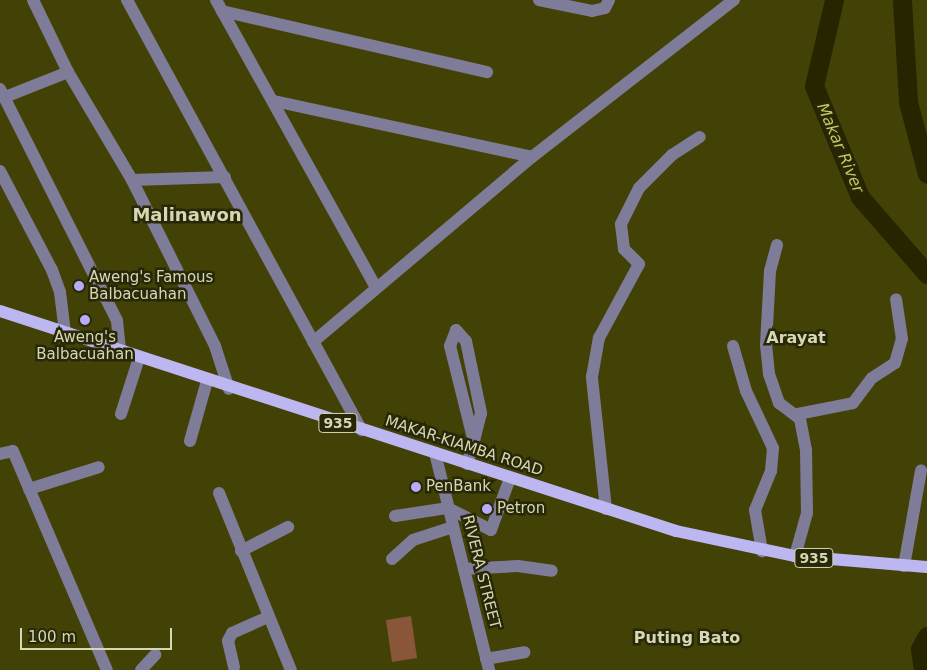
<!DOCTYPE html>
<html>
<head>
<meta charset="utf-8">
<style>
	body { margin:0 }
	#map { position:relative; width:927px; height:670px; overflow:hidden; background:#434206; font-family:"DejaVu Sans",sans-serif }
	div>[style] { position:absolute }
	.green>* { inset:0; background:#895639 }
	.river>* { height:19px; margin:-9.5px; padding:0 9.5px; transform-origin:9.5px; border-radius:9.5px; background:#262500 }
	.minor>* { height:12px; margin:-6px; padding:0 6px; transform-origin:6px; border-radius:6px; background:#7f7c99 }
	.major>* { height:12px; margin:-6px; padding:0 6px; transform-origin:6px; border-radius:6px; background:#bdb7f1 }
	.dots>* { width:14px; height:14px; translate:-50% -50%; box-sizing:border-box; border:2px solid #282809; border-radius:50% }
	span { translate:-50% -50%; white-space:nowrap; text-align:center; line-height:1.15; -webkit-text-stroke:5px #282809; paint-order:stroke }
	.shield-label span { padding:1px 4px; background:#282809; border:1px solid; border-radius:4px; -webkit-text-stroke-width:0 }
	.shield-label { font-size:14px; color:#d6d8b4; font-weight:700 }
	.poi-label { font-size:15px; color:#d6d8b4 }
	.left { translate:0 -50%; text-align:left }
	.street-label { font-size:15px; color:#d6d8b4 }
	.water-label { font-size:16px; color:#c6c75f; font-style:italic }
	.neighbourhood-label { font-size:16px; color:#d6d8b4; font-weight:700 }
	.quarter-label { font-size:18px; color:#d6d8b4; font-weight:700 }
	.scale { position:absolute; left:20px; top:628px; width:152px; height:22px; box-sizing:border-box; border:2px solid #d6d8b4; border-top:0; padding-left:6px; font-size:15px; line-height:18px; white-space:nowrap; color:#d6d8b4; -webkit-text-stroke:4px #282809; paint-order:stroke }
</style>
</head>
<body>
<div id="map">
	<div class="green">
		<i style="clip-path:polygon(411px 616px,417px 658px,392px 662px,386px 620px)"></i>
	</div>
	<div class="river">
		<i style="left:834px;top:0;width:88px;rotate:103.1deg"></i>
		<i style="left:814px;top:86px;width:120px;rotate:67.5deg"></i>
		<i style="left:860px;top:197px;width:102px;rotate:49deg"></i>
		<i style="left:902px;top:0;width:102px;rotate:86.6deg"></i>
		<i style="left:908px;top:102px;width:74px;rotate:75.2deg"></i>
		<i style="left:923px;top:670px;width:21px;rotate:-98deg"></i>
		<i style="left:920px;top:649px;width:15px;rotate:-62deg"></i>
	</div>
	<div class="minor">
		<i style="left:127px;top:0;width:490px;rotate:61.4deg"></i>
		<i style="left:216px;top:0;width:329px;rotate:60.9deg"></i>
		<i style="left:539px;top:0;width:54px;rotate:11.7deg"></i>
		<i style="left:592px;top:11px;width:13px;rotate:-13deg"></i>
		<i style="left:605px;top:8px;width:9px;rotate:-63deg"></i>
		<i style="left:222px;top:11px;width:272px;rotate:13deg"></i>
		<i style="left:68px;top:72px;width:126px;rotate:59.3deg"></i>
		<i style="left:132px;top:180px;width:186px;rotate:63.4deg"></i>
		<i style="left:215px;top:346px;width:45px;rotate:72deg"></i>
		<i style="left:0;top:89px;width:260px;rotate:63.2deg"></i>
		<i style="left:117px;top:321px;width:30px;rotate:84deg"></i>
		<i style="left:5px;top:97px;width:68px;rotate:-21.6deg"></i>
		<i style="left:68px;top:72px;width:80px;rotate:-115.9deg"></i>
		<i style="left:274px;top:101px;width:264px;rotate:12.2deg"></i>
		<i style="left:0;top:171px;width:112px;rotate:62.3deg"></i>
		<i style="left:52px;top:270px;width:23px;rotate:70deg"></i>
		<i style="left:60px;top:292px;width:41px;rotate:83deg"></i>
		<i style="left:132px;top:180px;width:93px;rotate:-1.8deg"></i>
		<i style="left:777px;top:245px;width:27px;rotate:105deg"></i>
		<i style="left:770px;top:271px;width:74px;rotate:93.1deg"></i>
		<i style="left:766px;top:345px;width:29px;rotate:84deg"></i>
		<i style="left:769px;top:374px;width:31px;rotate:71deg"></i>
		<i style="left:779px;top:403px;width:26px;rotate:37deg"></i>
		<i style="left:800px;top:419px;width:32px;rotate:79deg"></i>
		<i style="left:806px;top:450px;width:63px;rotate:89.1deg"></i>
		<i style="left:807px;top:513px;width:45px;rotate:105.6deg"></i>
		<i style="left:313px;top:342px;width:287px;rotate:-40.2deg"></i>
		<i style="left:532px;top:157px;width:256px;rotate:-37.9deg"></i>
		<i style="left:733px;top:346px;width:47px;rotate:73.9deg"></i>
		<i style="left:746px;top:391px;width:63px;rotate:64.7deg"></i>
		<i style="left:773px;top:448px;width:23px;rotate:95deg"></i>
		<i style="left:771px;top:471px;width:42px;rotate:112.3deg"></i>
		<i style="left:755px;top:510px;width:42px;rotate:80.3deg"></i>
		<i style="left:121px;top:414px;width:59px;rotate:-72.2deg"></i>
		<i style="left:798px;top:414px;width:56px;rotate:-11.3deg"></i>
		<i style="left:853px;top:403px;width:31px;rotate:-53deg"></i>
		<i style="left:872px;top:378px;width:27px;rotate:-33deg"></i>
		<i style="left:895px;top:363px;width:25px;rotate:-74deg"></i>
		<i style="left:902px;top:339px;width:40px;rotate:-98.5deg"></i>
		<i style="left:190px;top:441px;width:62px;rotate:-74.2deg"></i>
		<i style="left:435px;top:453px;width:224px;rotate:76deg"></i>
		<i style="left:0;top:454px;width:13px;rotate:-13deg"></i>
		<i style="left:13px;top:451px;width:238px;rotate:66.8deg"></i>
		<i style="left:467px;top:464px;width:23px;rotate:-72deg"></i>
		<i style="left:474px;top:442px;width:99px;rotate:-104deg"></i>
		<i style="left:450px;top:346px;width:17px;rotate:-69deg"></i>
		<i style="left:456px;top:330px;width:15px;rotate:48deg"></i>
		<i style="left:466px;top:341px;width:74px;rotate:78.2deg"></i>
		<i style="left:481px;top:413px;width:30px;rotate:104deg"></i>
		<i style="left:29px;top:489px;width:73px;rotate:-17.4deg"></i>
		<i style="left:219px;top:493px;width:191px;rotate:67.9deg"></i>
		<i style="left:606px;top:509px;width:133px;rotate:-96.1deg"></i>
		<i style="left:592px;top:377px;width:40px;rotate:-80deg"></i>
		<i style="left:599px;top:338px;width:84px;rotate:-61.6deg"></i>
		<i style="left:639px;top:264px;width:21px;rotate:-135deg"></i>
		<i style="left:624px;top:249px;width:25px;rotate:-97deg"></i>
		<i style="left:621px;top:224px;width:40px;rotate:-63.4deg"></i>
		<i style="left:639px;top:188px;width:47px;rotate:-45deg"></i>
		<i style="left:672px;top:155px;width:33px;rotate:-33deg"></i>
		<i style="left:395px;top:516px;width:54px;rotate:-8.6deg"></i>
		<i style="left:448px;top:508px;width:48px;rotate:27.1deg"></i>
		<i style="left:491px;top:530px;width:55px;rotate:-69.9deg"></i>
		<i style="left:241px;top:551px;width:53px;rotate:-27.1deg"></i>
		<i style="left:392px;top:559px;width:28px;rotate:-42deg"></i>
		<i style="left:413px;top:540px;width:42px;rotate:-18deg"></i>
		<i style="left:904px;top:566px;width:97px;rotate:-79.9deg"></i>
		<i style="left:464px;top:569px;width:54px;rotate:-3.2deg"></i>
		<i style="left:518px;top:566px;width:34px;rotate:8deg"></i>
		<i style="left:486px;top:659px;width:39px;rotate:-10deg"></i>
		<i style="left:234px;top:667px;width:27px;rotate:-103deg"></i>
		<i style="left:228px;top:641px;width:9px;rotate:-63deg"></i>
		<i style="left:232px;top:633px;width:39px;rotate:-24deg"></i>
		<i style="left:141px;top:670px;width:21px;rotate:-47deg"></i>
	</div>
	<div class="major">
		<i style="left:0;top:311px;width:711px;rotate:18.03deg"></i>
		<i style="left:676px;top:531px;width:122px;rotate:11.9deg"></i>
		<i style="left:795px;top:556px;width:132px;rotate:4.8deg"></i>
	</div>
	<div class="dots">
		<i style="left:79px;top:286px;background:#b6acf8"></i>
		<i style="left:85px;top:320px;background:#b6acf8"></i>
		<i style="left:416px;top:487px;background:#b6acf8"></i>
		<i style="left:487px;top:509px;background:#b6acf8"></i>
	</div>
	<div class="shield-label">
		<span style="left:338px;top:423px">935</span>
		<span style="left:814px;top:558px">935</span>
	</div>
	<div class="poi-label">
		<span class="left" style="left:89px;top:286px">Aweng's Famous<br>Balbacuahan</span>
		<span style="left:85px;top:346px">Aweng's<br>Balbacuahan</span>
		<span class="left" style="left:426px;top:487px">PenBank</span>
		<span class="left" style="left:497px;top:509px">Petron</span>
	</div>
	<div class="street-label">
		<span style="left:464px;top:446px;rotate:18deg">MAKAR-KIAMBA ROAD</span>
		<span style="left:481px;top:572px;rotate:76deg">RIVERA STREET</span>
	</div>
	<div class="water-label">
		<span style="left:840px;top:148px;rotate:67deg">Makar River</span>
	</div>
	<div class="neighbourhood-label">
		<span style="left:796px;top:338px">Arayat</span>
		<span style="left:687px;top:638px">Puting Bato</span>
	</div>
	<div class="quarter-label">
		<span style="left:187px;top:215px">Malinawon</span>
	</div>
	<div class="scale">100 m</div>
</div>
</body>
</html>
